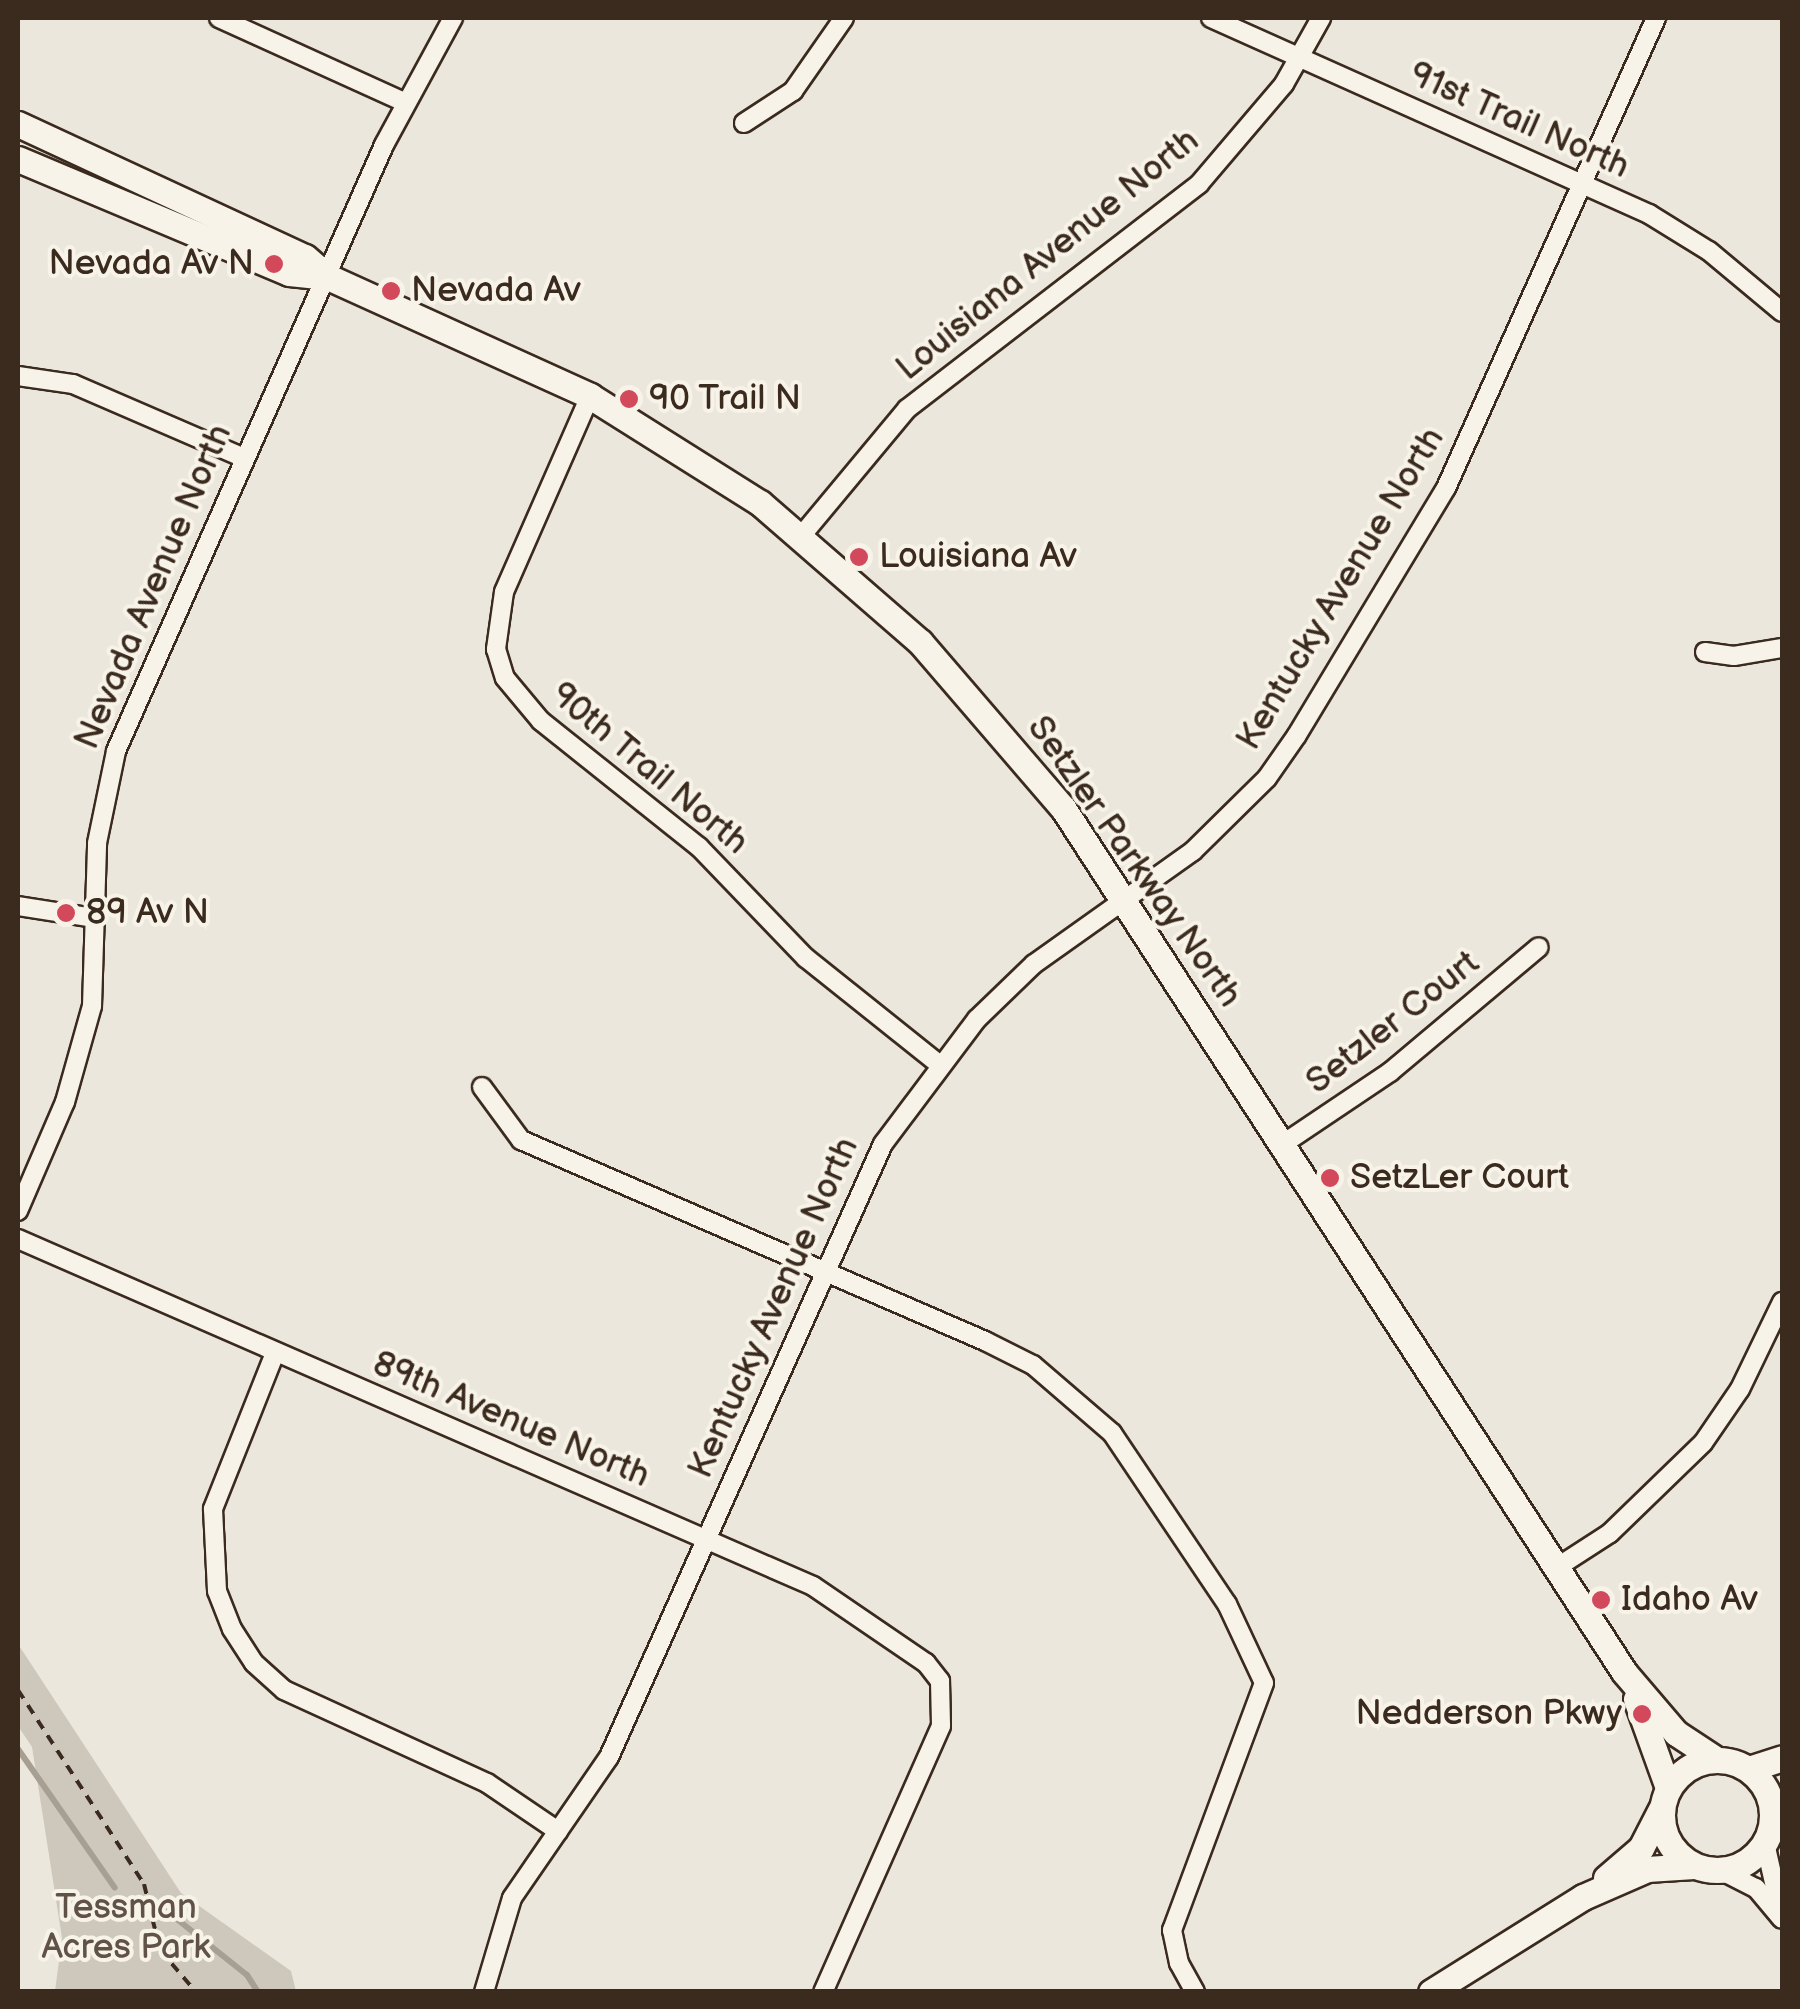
<!DOCTYPE html>
<html>
<head>
<meta charset="utf-8">
<style>
	body { margin:0 }
	#map { position:relative; width:1800px; height:2009px; overflow:hidden; background:#ece7dc; font-family:"Balsamiq Sans",sans-serif }
	div>[style] { position:absolute }
	.green>* { inset:0; background:#cec8bc }
	.stream>* { height:6px; margin:-3px; padding:0 3px; transform-origin:3px; border-radius:3px; background:#a89f93 }
	.path>* { height:4px; margin-top:-2px; transform-origin:0; background:repeating-linear-gradient(90deg,#3b2a1e 0 10px,transparent 0 18px) }
	.roads { filter:drop-shadow(2px 0 #3b2a1e) drop-shadow(-2px 0 #3b2a1e) drop-shadow(0 2px #3b2a1e) drop-shadow(0 -2px #3b2a1e) }
	.street>* { height:18px; margin:-9px; padding:0 9px; transform-origin:9px; border-radius:9px; background:#f7f3e8 }
	.secondary>* { height:25px; margin:-12.5px; padding:0 12.5px; transform-origin:12.5px; border-radius:12.5px; background:#f7f3e8 }
	.secondary>.ring { margin:-12.5px; padding:0; box-sizing:content-box; background:none; border:25px solid #f7f3e8; border-radius:50% }
	.dots>* { width:28px; height:28px; translate:-50% -50%; box-sizing:border-box; border:5px solid #f7f3e8; border-radius:50% }
	span { translate:-50% -50%; white-space:nowrap; text-align:center; line-height:1.15; -webkit-text-stroke:8px #f7f3e8; paint-order:stroke }
	.street-label { font-size:35px; color:#3b2a1e }
	.poi-label { font-size:35px; color:#3b2a1e }
	.right { translate:-100% -50%; text-align:right }
	.left { translate:0 -50%; text-align:left }
	.park-label { font-size:35px; color:#605246 }
	.frame { position:absolute; inset:0; border:20px solid #3b2a1e; pointer-events:none }
</style>
</head>
<body>
<div id="map">
	<div class="green">
		<i style="clip-path:polygon(18px 1644px,181px 1893px,291px 1971px,296px 1991px,55px 1991px,62px 1938px,32px 1747px,18px 1726px)"></i>
	</div>
	<div class="stream">
		<i style="left:18px;top:1749px;width:169px;rotate:55.1deg"></i>
		<i style="left:163px;top:1908px;width:107px;rotate:38.6deg"></i>
		<i style="left:247px;top:1975px;width:20px;rotate:57deg"></i>
	</div>
	<div class="path">
		<i style="left:18px;top:1690px;width:231px;rotate:57deg"></i>
		<i style="left:144px;top:1884px;width:68px;rotate:76.4deg"></i>
		<i style="left:160px;top:1950px;width:55px;rotate:49.4deg"></i>
	</div>
	<div class="roads">
		<div class="street">
			<i style="left:219px;top:18px;width:203px;rotate:24.4deg"></i>
			<i style="left:1211px;top:18px;width:480px;rotate:24.1deg"></i>
			<i style="left:1649px;top:214px;width:70px;rotate:31.7deg"></i>
			<i style="left:1709px;top:251px;width:95px;rotate:39.9deg"></i>
			<i style="left:744px;top:123px;width:59px;rotate:-33.1deg"></i>
			<i style="left:793px;top:91px;width:89px;rotate:-55.1deg"></i>
			<i style="left:18px;top:376px;width:56px;rotate:8.3deg"></i>
			<i style="left:73px;top:384px;width:184px;rotate:23.4deg"></i>
			<i style="left:590px;top:396px;width:214px;rotate:113.7deg"></i>
			<i style="left:504px;top:592px;width:58px;rotate:98deg"></i>
			<i style="left:496px;top:649px;width:30px;rotate:73deg"></i>
			<i style="left:505px;top:678px;width:56px;rotate:50.1deg"></i>
			<i style="left:541px;top:721px;width:202px;rotate:38.6deg"></i>
			<i style="left:699px;top:847px;width:154px;rotate:46.1deg"></i>
			<i style="left:806px;top:958px;width:170px;rotate:38.6deg"></i>
			<i style="left:802px;top:535px;width:164px;rotate:-50.2deg"></i>
			<i style="left:907px;top:409px;width:369px;rotate:-37.6deg"></i>
			<i style="left:1199px;top:184px;width:131px;rotate:-49.6deg"></i>
			<i style="left:1284px;top:84px;width:76px;rotate:-60.7deg"></i>
			<i style="left:1705px;top:652px;width:29px;rotate:8deg"></i>
			<i style="left:1734px;top:656px;width:49px;rotate:-9.5deg"></i>
			<i style="left:18px;top:906px;width:77px;rotate:9deg"></i>
			<i style="left:482px;top:1087px;width:66px;rotate:53.7deg"></i>
			<i style="left:521px;top:1140px;width:506px;rotate:23.42deg"></i>
			<i style="left:985px;top:1341px;width:54px;rotate:26.6deg"></i>
			<i style="left:1033px;top:1365px;width:104px;rotate:40.7deg"></i>
			<i style="left:1112px;top:1433px;width:206px;rotate:56.1deg"></i>
			<i style="left:1227px;top:1604px;width:87px;rotate:64.9deg"></i>
			<i style="left:1264px;top:1683px;width:264px;rotate:110.4deg"></i>
			<i style="left:1172px;top:1930px;width:34px;rotate:78deg"></i>
			<i style="left:1179px;top:1963px;width:33px;rotate:61deg"></i>
			<i style="left:1283px;top:1144px;width:129px;rotate:-33.9deg"></i>
			<i style="left:1390px;top:1072px;width:194px;rotate:-40deg"></i>
			<i style="left:18px;top:1211px;width:119px;rotate:-66.7deg"></i>
			<i style="left:65px;top:1102px;width:100px;rotate:-74.3deg"></i>
			<i style="left:92px;top:1006px;width:163px;rotate:-88.2deg"></i>
			<i style="left:97px;top:843px;width:94px;rotate:-78.3deg"></i>
			<i style="left:116px;top:751px;width:663px;rotate:-66.14deg"></i>
			<i style="left:384px;top:145px;width:145px;rotate:-61.5deg"></i>
			<i style="left:18px;top:1239px;width:867px;rotate:23.58deg"></i>
			<i style="left:813px;top:1586px;width:137px;rotate:34.3deg"></i>
			<i style="left:926px;top:1663px;width:23px;rotate:52deg"></i>
			<i style="left:940px;top:1681px;width:45px;rotate:88.7deg"></i>
			<i style="left:941px;top:1726px;width:291px;rotate:113.9deg"></i>
			<i style="left:275px;top:1353px;width:168px;rotate:111.7deg"></i>
			<i style="left:213px;top:1509px;width:82px;rotate:87.2deg"></i>
			<i style="left:217px;top:1591px;width:41px;rotate:68.5deg"></i>
			<i style="left:232px;top:1629px;width:40px;rotate:57.1deg"></i>
			<i style="left:254px;top:1663px;width:40px;rotate:42deg"></i>
			<i style="left:284px;top:1690px;width:223px;rotate:24.6deg"></i>
			<i style="left:487px;top:1783px;width:86px;rotate:34.1deg"></i>
			<i style="left:1556px;top:1568px;width:64px;rotate:-32.9deg"></i>
			<i style="left:1610px;top:1533px;width:129px;rotate:-44.1deg"></i>
			<i style="left:1703px;top:1443px;width:65px;rotate:-55.6deg"></i>
			<i style="left:1740px;top:1389px;width:97px;rotate:-64.2deg"></i>
			<i style="left:1765px;top:1843px;width:68px;rotate:77.2deg"></i>
			<i style="left:1722px;top:1871px;width:38px;rotate:27deg"></i>
			<i style="left:1756px;top:1888px;width:40px;rotate:50deg"></i>
			<i style="left:484px;top:1992px;width:98px;rotate:-73.4deg"></i>
			<i style="left:512px;top:1898px;width:171px;rotate:-55.5deg"></i>
			<i style="left:609px;top:1757px;width:671px;rotate:-65.92deg"></i>
			<i style="left:883px;top:1144px;width:156px;rotate:-53.1deg"></i>
			<i style="left:977px;top:1019px;width:79px;rotate:-44deg"></i>
			<i style="left:1034px;top:964px;width:195px;rotate:-35.4deg"></i>
			<i style="left:1193px;top:851px;width:104px;rotate:-44.6deg"></i>
			<i style="left:1267px;top:778px;width:52px;rotate:-55.1deg"></i>
			<i style="left:1297px;top:735px;width:288px;rotate:-58.9deg"></i>
			<i style="left:1446px;top:488px;width:515px;rotate:-65.92deg"></i>
		</div>
		<div class="secondary">
			<i style="left:18px;top:124px;width:316px;rotate:24.9deg"></i>
			<i style="left:305px;top:257px;width:30px;rotate:41deg"></i>
			<i style="left:328px;top:277px;width:288px;rotate:24.4deg"></i>
			<i style="left:590px;top:396px;width:201px;rotate:32.2deg"></i>
			<i style="left:760px;top:503px;width:212px;rotate:41deg"></i>
			<i style="left:920px;top:642px;width:219px;rotate:49.3deg"></i>
			<i style="left:1063px;top:808px;width:1030px;rotate:57deg"></i>
			<i style="left:1624px;top:1672px;width:80px;rotate:49.6deg"></i>
			<i style="left:1676px;top:1733px;width:45px;rotate:33.3deg"></i>
			<i style="left:18px;top:159px;width:294px;rotate:22.8deg"></i>
			<i style="left:289px;top:273px;width:39px;rotate:6deg"></i>
			<i style="left:1636px;top:1699px;width:95px;rotate:70.2deg"></i>
			<i class="ring" style="left:1662px;top:1760px;width:85px;height:85px"></i>
			<i style="left:1749px;top:1769px;width:35px;rotate:-18deg"></i>
			<i style="left:1606px;top:1878px;width:46px;rotate:-40.6deg"></i>
			<i style="left:1641px;top:1848px;width:44px;rotate:-62.9deg"></i>
			<i style="left:1431px;top:1992px;width:179px;rotate:-32deg"></i>
			<i style="left:1583px;top:1897px;width:70px;rotate:-23.6deg"></i>
			<i style="left:1647px;top:1869px;width:47px;rotate:-3.7deg"></i>
		</div>
	</div>
	<div class="dots">
		<i style="left:274px;top:264px;background:#d1495b"></i>
		<i style="left:391px;top:291px;background:#d1495b"></i>
		<i style="left:629px;top:399px;background:#d1495b"></i>
		<i style="left:859px;top:557px;background:#d1495b"></i>
		<i style="left:66px;top:913px;background:#d1495b"></i>
		<i style="left:1330px;top:1178px;background:#d1495b"></i>
		<i style="left:1601px;top:1600px;background:#d1495b"></i>
		<i style="left:1642px;top:1714px;background:#d1495b"></i>
	</div>
	<div class="street-label">
		<span style="left:1519px;top:121px;rotate:24deg">91st Trail North</span>
		<span style="left:1048px;top:255px;rotate:-39deg">Louisiana Avenue North</span>
		<span style="left:154px;top:587px;rotate:-67deg">Nevada Avenue North</span>
		<span style="left:1341px;top:589px;rotate:-59deg">Kentucky Avenue North</span>
		<span style="left:649px;top:769px;rotate:40deg">90th Trail North</span>
		<span style="left:1134px;top:862px;rotate:55deg">Setzler Parkway North</span>
		<span style="left:1393px;top:1023px;rotate:-38deg">Setzler Court</span>
		<span style="left:774px;top:1308px;rotate:-66deg">Kentucky Avenue North</span>
		<span style="left:511px;top:1420px;rotate:23deg">89th Avenue North</span>
	</div>
	<div class="poi-label">
		<span class="right" style="left:254px;top:264px">Nevada Av N</span>
		<span class="left" style="left:411px;top:291px">Nevada Av</span>
		<span class="left" style="left:649px;top:399px">90 Trail N</span>
		<span class="left" style="left:879px;top:557px">Louisiana Av</span>
		<span class="left" style="left:86px;top:913px">89 Av N</span>
		<span class="left" style="left:1350px;top:1178px">SetzLer Court</span>
		<span class="left" style="left:1621px;top:1600px">Idaho Av</span>
		<span class="right" style="left:1622px;top:1714px">Nedderson Pkwy</span>
	</div>
	<div class="park-label">
		<span style="left:126px;top:1928px">Tessman<br>Acres Park</span>
	</div>
	<div class="frame"></div>
</div>
</body>
</html>
